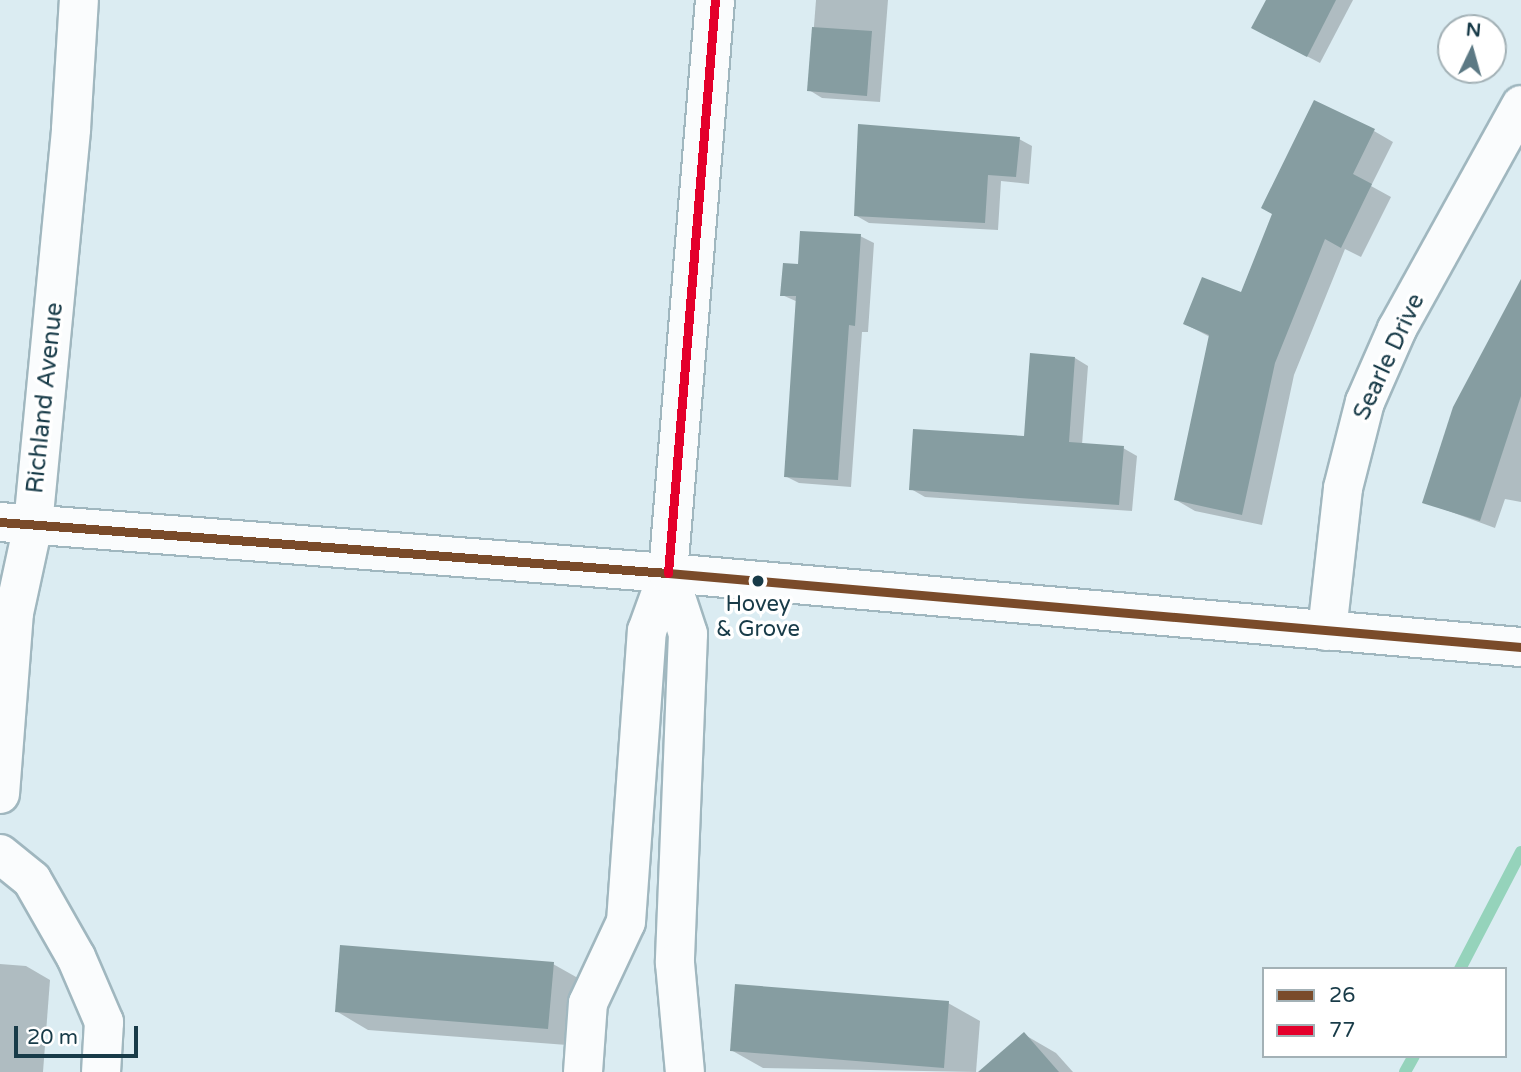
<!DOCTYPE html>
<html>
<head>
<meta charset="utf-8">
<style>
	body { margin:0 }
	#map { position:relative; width:1521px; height:1072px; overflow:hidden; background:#dbecf2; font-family:"Varela Round",sans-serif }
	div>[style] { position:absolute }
	.shadow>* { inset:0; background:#0003 }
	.stream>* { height:12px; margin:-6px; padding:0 6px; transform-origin:6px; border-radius:6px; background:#95d3bb }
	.building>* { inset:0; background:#869da1 }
	.roads { filter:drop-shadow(2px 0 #a0b7bf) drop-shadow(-2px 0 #a0b7bf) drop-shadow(0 2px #a0b7bf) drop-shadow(0 -2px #a0b7bf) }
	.minor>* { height:38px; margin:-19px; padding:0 19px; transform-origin:19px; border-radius:19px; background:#fafcfd }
	.major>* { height:38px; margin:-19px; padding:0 19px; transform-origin:19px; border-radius:19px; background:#fafcfd }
	.bus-1>* { height:9px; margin:-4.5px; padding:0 4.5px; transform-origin:4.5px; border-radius:4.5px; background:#7a4b2a }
	.bus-2>* { height:9px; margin:-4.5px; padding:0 4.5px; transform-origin:4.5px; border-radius:4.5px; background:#e4002b }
	.dots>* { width:19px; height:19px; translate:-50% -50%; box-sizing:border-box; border:4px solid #fff; border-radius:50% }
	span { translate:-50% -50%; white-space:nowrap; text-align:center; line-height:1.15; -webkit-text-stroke:7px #fff; paint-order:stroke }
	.bus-label { font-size:22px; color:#183b48 }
	.street-label { font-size:24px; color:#183b48 }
	.legend { position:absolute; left:1262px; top:967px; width:245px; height:91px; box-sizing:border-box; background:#fff; border:2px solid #a3b1b6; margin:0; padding:9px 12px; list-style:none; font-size:21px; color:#183b48 }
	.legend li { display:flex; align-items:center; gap:14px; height:35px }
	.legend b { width:35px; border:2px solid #a3b1b6 }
	.north { position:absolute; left:1437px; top:14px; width:70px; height:70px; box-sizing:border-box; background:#fff; border:2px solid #a3b1b6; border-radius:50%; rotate:5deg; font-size:19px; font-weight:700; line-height:28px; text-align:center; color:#183b48 }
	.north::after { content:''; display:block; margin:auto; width:24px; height:32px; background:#5c7984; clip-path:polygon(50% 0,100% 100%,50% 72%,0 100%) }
	.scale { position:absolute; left:14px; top:1026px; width:124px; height:32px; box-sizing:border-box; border:4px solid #183b48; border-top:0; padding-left:9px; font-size:21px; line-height:24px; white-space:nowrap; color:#183b48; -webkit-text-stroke:5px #fff; paint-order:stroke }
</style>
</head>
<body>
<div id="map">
	<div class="shadow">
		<i style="clip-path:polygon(816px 0,888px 0,880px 102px,822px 98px,809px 90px)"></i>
		<i style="clip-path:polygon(1268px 0,1353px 0,1320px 63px,1266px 35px)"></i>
		<i style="clip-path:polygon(1374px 131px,1393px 142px,1371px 186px,1391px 197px,1361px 257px,1345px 249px,1294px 375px,1262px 525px,1195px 511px,1176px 500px,1210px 337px,1185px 324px,1242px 294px)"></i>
		<i style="clip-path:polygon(1019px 139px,1032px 146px,1029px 184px,1001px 181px,998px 230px,869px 223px,855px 215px)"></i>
		<i style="clip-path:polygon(860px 236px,874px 243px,868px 332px,862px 332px,851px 487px,799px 483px,785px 476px,798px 302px,782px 295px,800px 266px)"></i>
		<i style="clip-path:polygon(1521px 285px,1521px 502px,1505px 499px,1495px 528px,1424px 502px)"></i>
		<i style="clip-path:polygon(1075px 358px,1088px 366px,1082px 445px,1123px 448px,1137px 456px,1132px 511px,925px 497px,911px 489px,1025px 438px)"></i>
		<i style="clip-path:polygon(0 964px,26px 966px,50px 980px,43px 1072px,0 1072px)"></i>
		<i style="clip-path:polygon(553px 964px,585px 982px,580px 1046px,368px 1030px,336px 1011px)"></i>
		<i style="clip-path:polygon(948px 1003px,980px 1021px,976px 1072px,763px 1068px,731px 1050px)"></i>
		<i style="clip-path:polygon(1025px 1035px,1056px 1053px,1073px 1072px,980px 1072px)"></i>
	</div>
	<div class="stream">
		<i style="left:1460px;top:969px;width:132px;rotate:-62.5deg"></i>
		<i style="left:1405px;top:1072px;width:18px;rotate:-61deg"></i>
	</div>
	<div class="building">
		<i style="clip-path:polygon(1266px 0,1336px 0,1307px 57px,1251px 28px)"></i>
		<i style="clip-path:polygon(812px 27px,872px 31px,867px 96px,807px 91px)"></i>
		<i style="clip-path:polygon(1314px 100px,1375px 129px,1353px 174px,1372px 184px,1341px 248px,1325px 239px,1275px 363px,1242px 515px,1174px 500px,1209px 335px,1183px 324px,1202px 277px,1241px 292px,1272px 214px,1261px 208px)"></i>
		<i style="clip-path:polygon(858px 124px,1020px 137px,1016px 177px,988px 175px,985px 223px,854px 216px)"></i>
		<i style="clip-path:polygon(800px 231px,861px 234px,855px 326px,849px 325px,838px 480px,784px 477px,796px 296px,780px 296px,783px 263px,798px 264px)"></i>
		<i style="clip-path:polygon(1521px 279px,1521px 396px,1480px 521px,1422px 503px,1453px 407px)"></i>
		<i style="clip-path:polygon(1030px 353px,1075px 357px,1069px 442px,1124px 446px,1119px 505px,909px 490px,913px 429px,1024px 436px)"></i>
		<i style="clip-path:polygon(340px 945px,554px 962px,548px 1029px,335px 1012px)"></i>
		<i style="clip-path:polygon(735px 984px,949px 1001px,944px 1068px,730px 1051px)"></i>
		<i style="clip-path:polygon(1024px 1032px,1059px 1072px,978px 1072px)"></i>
	</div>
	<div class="roads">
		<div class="minor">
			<i style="left:668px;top:573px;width:64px;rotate:71.8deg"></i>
			<i style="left:688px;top:634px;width:329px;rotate:92.3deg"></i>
			<i style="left:675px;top:963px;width:109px;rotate:84.8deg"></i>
			<i style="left:1327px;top:631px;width:144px;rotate:-83.6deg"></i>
			<i style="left:1343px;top:488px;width:89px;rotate:-75.7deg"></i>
			<i style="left:1365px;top:402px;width:80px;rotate:-66.3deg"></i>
			<i style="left:1397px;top:329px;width:256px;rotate:-61deg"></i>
			<i style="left:0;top:794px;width:182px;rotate:-85.6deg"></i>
			<i style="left:14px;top:613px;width:90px;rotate:-77.8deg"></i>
			<i style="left:33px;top:525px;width:398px;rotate:-84.5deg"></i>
			<i style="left:71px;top:129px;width:129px;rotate:-86.5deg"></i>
			<i style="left:0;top:854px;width:41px;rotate:39.1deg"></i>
			<i style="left:32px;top:880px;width:89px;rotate:60.3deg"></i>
			<i style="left:76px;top:957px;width:71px;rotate:66.7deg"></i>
			<i style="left:104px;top:1022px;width:50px;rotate:93.4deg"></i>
			<i style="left:583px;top:1072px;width:69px;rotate:-85.9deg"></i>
			<i style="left:588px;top:1003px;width:89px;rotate:-64.9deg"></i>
			<i style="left:626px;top:922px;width:292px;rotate:-85.9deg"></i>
			<i style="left:647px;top:631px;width:62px;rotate:-70.1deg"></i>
			<i style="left:668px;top:573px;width:575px;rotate:-85.31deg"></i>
		</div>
		<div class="major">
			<i style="left:0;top:522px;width:670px;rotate:4.37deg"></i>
			<i style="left:668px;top:573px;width:856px;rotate:4.96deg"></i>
		</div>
	</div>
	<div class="bus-1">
		<i style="left:0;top:522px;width:670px;rotate:4.37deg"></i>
		<i style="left:668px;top:573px;width:856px;rotate:4.96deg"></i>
	</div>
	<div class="bus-2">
		<i style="left:668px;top:573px;width:575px;rotate:-85.31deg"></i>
	</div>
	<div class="dots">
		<i style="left:758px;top:581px;background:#183b48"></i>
	</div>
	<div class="bus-label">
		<span style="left:758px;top:617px">Hovey<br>&amp; Grove</span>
	</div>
	<div class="street-label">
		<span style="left:1389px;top:357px;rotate:-65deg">Searle Drive</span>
		<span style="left:45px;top:398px;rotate:-84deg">Richland Avenue</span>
	</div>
	<ul class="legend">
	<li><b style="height:9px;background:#7a4b2a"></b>26</li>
	<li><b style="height:9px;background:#e4002b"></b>77</li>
	</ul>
	<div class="north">N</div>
	<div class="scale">20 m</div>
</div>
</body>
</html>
